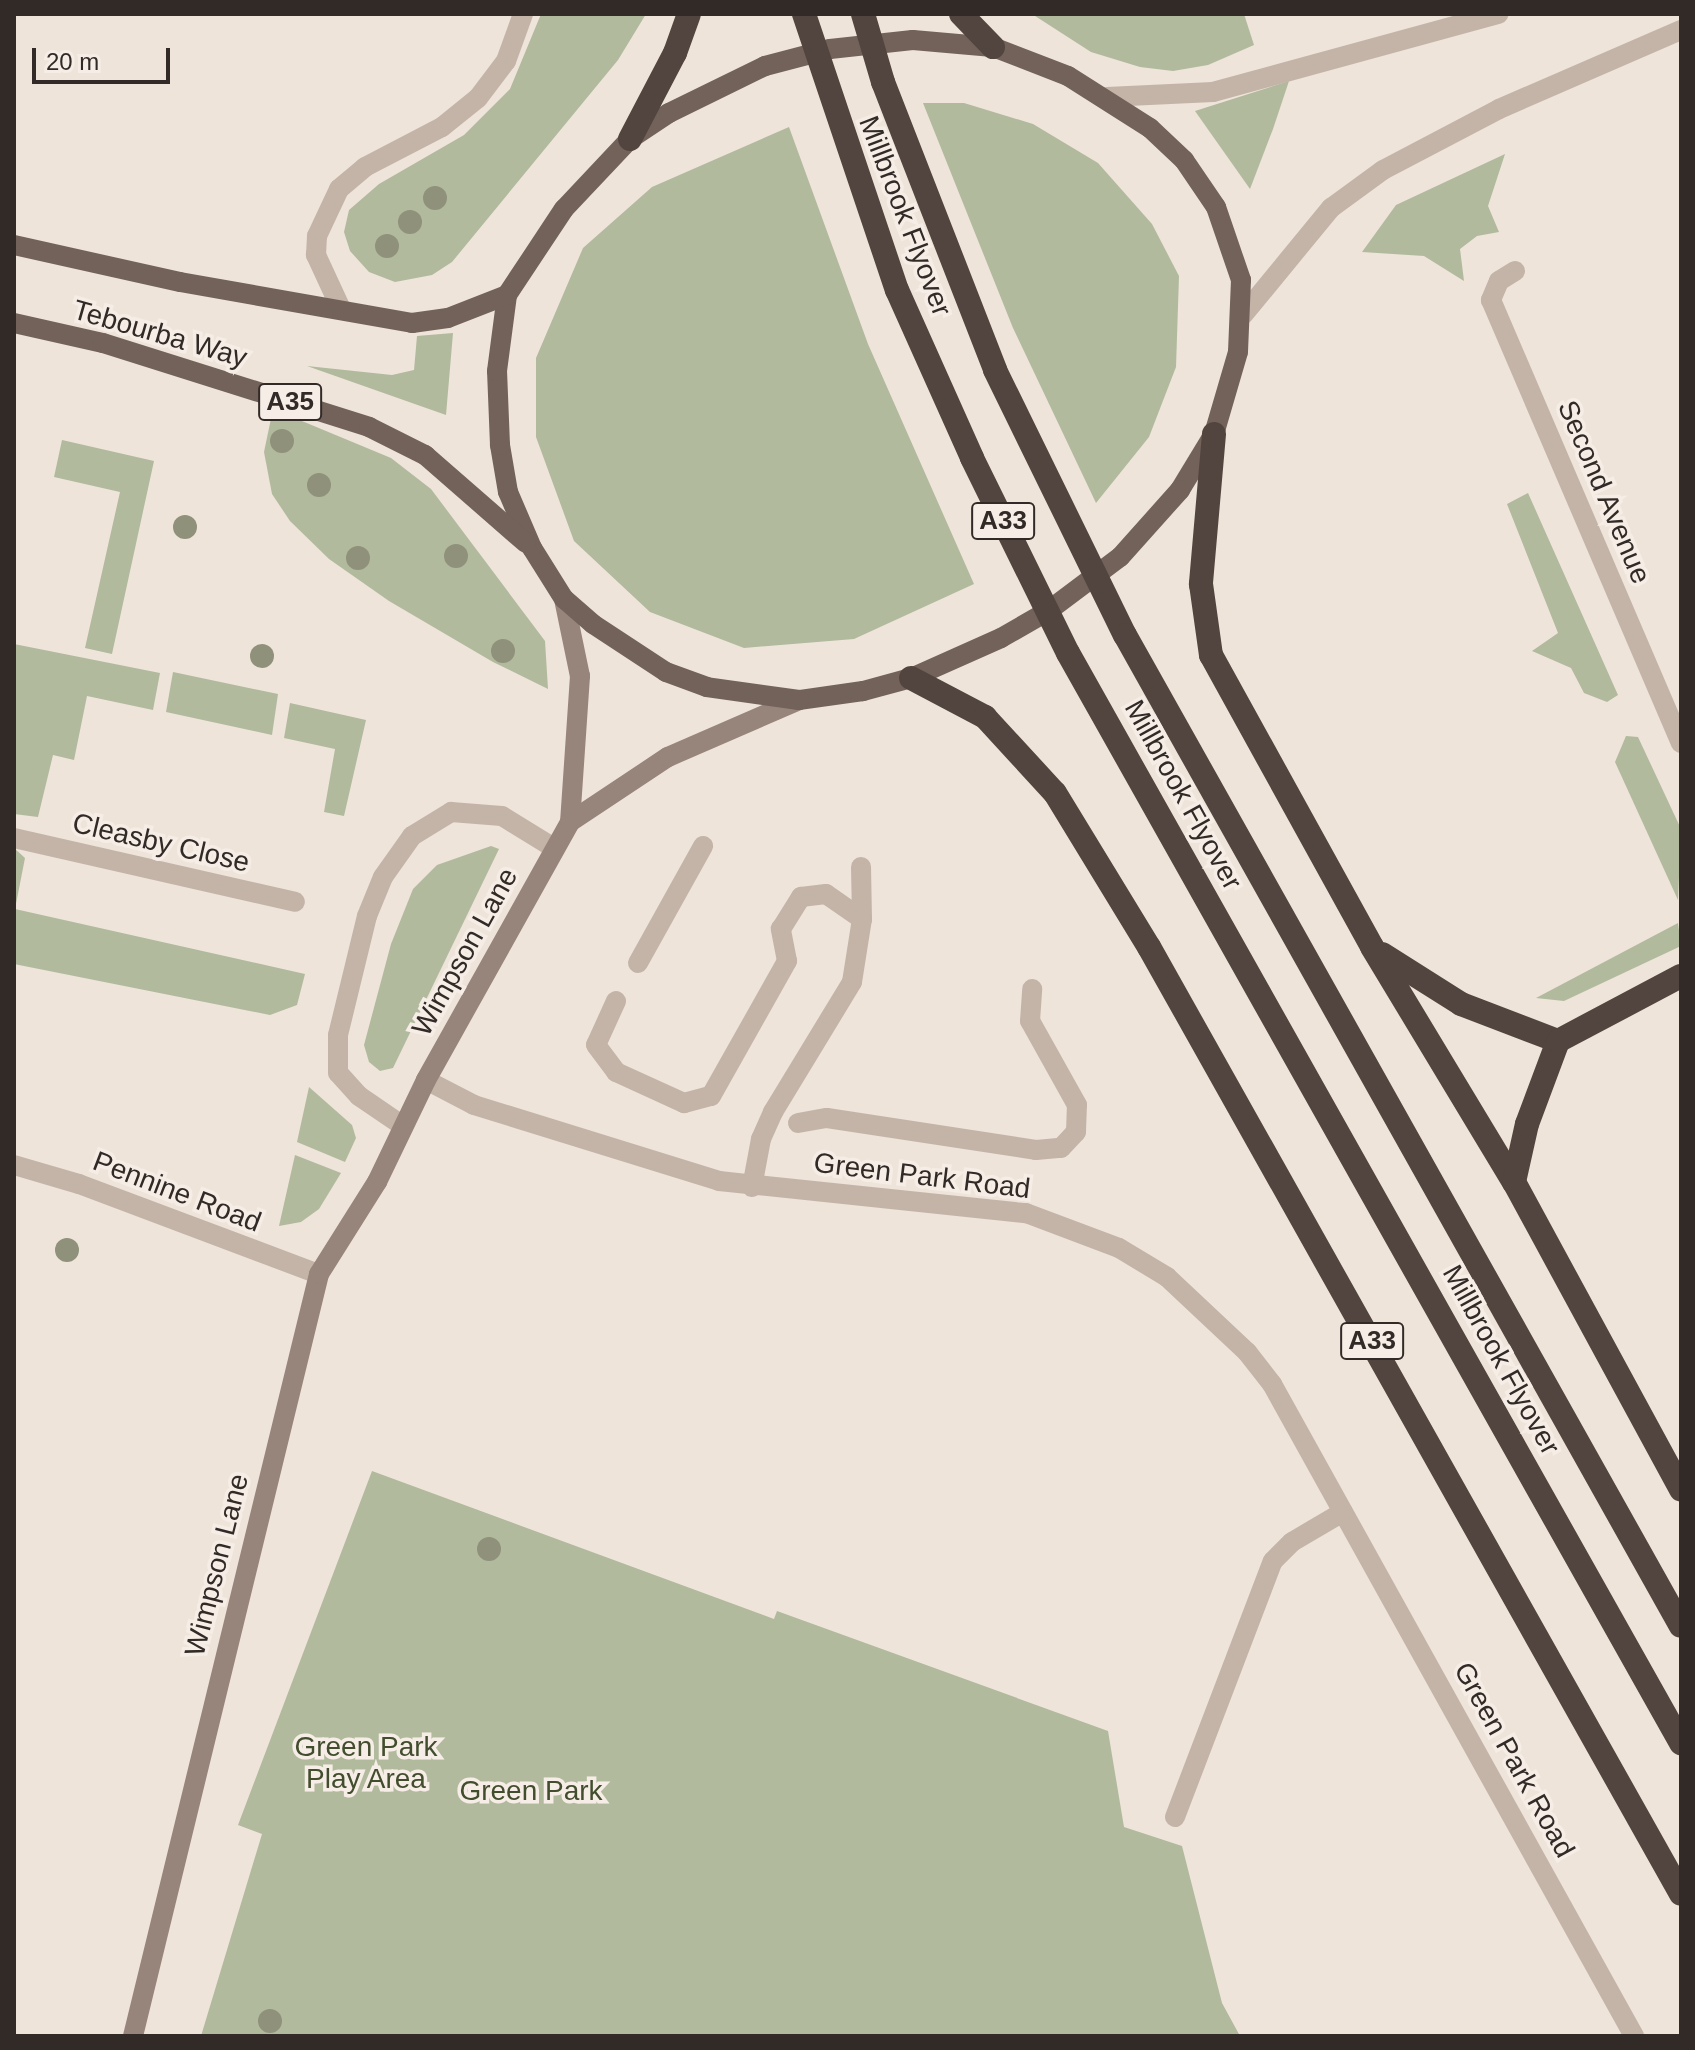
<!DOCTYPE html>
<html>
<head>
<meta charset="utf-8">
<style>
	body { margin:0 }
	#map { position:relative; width:1695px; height:2050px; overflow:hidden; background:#eee4da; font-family:Helvetica,sans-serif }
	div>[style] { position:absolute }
	.green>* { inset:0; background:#b1ba9c }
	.lane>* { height:20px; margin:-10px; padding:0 10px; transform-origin:10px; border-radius:10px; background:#c4b4a8 }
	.street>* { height:20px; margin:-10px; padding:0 10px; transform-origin:10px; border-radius:10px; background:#c4b4a8 }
	.secondary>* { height:20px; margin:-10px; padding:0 10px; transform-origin:10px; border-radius:10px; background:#97847a }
	.primary>* { height:20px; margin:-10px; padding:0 10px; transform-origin:10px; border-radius:10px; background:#72625a }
	.highway>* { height:24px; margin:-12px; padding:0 12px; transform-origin:12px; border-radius:12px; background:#52453f }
	.trees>* { width:24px; height:24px; margin:-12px; border-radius:50%; background:#8f917b }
	span { translate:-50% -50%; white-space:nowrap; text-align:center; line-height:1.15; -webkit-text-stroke:7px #f6eee6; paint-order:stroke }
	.shield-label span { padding:2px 6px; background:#f6eee6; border:2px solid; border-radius:6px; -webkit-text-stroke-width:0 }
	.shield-label { font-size:26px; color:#322a27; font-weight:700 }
	.street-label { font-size:28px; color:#322a27 }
	.park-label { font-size:28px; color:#424d2e }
	.frame { position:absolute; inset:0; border:16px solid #322a27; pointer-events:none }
	.scale { position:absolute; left:32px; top:48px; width:138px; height:36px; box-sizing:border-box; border:4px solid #322a27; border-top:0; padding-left:10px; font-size:24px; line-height:28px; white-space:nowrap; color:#322a27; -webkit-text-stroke:6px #f6eee6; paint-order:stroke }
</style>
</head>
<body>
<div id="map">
	<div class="green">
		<i style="clip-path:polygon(541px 14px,646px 14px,618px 60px,452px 262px,432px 275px,395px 282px,369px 272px,350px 251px,344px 232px,349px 210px,379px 184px,464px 135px,510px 89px)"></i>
		<i style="clip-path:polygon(1032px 14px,1244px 14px,1254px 45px,1208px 65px,1173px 71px,1140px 67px,1091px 52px)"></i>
		<i style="clip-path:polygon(1289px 81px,1273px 129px,1250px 189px,1195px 111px)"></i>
		<i style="clip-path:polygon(923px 103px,964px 103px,1033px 124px,1098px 163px,1152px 224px,1179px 276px,1176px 367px,1149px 437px,1096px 503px,1013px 328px)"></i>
		<i style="clip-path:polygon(789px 127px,868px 344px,974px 584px,854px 639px,744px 648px,650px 612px,574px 541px,536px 437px,536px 358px,583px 248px,652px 187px)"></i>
		<i style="clip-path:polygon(1505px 154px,1488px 206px,1499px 232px,1477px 236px,1460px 249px,1464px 281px,1424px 256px,1362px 252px,1396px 205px)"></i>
		<i style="clip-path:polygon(453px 333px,446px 415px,307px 366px,392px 375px,414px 370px,417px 336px)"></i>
		<i style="clip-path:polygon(273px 409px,391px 458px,431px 489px,545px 641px,548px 689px,493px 662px,389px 601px,329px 559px,290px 521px,272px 494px,264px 452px)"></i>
		<i style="clip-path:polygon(62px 440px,154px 461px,112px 654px,85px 648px,120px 492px,54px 477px)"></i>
		<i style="clip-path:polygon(1528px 493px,1618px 695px,1607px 702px,1584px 693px,1571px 668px,1532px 651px,1558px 633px,1507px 504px)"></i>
		<i style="clip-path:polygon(14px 644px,160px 673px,153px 710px,87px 696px,74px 760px,53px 755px,38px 817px,14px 814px)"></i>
		<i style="clip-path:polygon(173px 672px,278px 694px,272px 735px,166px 712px)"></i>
		<i style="clip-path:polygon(290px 703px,366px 720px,344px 816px,324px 812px,335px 749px,284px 738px)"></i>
		<i style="clip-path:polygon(1626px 736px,1638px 737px,1681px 829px,1678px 900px,1615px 762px)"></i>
		<i style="clip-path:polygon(491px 846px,499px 849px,393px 1068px,380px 1071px,369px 1062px,364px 1045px,391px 944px,413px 889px,437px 865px)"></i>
		<i style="clip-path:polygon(14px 848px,25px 858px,15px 909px,305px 974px,297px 1005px,270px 1015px,14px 964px)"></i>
		<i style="clip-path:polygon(1678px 923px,1681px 946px,1564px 1001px,1536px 998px)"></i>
		<i style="clip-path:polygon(309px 1087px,352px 1125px,356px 1138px,345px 1162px,297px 1142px)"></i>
		<i style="clip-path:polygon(295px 1155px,341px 1173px,319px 1209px,301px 1222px,279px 1226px)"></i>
		<i style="clip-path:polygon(372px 1471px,774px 1619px,777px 1611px,1108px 1731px,1124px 1827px,1182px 1846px,1222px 2003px,1240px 2036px,201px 2036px,262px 1834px,238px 1825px)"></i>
	</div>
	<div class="lane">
		<i style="left:14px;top:838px;width:288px;rotate:12.8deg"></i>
		<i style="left:638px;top:963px;width:134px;rotate:-60.9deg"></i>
		<i style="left:616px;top:1001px;width:48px;rotate:114.4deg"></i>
		<i style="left:596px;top:1045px;width:34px;rotate:53deg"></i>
		<i style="left:616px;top:1072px;width:75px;rotate:24.5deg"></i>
		<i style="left:684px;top:1103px;width:28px;rotate:-15deg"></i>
		<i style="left:711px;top:1096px;width:155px;rotate:-60.6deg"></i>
		<i style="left:787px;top:961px;width:33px;rotate:-101deg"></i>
		<i style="left:781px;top:929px;width:38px;rotate:-58deg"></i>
		<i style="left:801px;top:897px;width:25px;rotate:-7deg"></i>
		<i style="left:826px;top:894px;width:44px;rotate:34.8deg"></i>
		<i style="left:798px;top:1123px;width:29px;rotate:-10deg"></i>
		<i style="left:827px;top:1118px;width:211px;rotate:8.7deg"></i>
		<i style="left:1036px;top:1150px;width:25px;rotate:-5deg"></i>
		<i style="left:1061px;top:1148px;width:22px;rotate:-47deg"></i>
		<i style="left:1076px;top:1132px;width:27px;rotate:-88deg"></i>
		<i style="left:1077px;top:1105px;width:96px;rotate:-119.2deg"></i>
		<i style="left:1030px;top:1021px;width:32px;rotate:-86deg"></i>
		<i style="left:752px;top:1187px;width:49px;rotate:-79.4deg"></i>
		<i style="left:761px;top:1139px;width:30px;rotate:-66deg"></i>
		<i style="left:773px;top:1112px;width:152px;rotate:-58.7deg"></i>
		<i style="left:852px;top:982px;width:64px;rotate:-81deg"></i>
		<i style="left:862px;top:919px;width:52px;rotate:-91.1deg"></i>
	</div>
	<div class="street">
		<i style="left:1107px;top:97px;width:106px;rotate:-2.7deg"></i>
		<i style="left:1213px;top:92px;width:296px;rotate:-15.3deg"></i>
		<i style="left:1515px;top:271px;width:19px;rotate:148deg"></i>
		<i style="left:1499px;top:281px;width:21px;rotate:113deg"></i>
		<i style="left:1491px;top:300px;width:482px;rotate:66.8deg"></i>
		<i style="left:341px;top:309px;width:60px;rotate:-114.8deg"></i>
		<i style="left:316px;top:255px;width:19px;rotate:-87deg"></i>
		<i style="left:317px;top:236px;width:52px;rotate:-64.9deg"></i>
		<i style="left:339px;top:189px;width:34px;rotate:-40deg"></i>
		<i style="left:365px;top:167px;width:87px;rotate:-27.5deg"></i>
		<i style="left:442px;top:127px;width:46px;rotate:-38.9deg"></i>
		<i style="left:478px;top:98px;width:46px;rotate:-52.9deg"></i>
		<i style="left:506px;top:61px;width:50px;rotate:-70.1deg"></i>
		<i style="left:1243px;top:315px;width:139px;rotate:-50.6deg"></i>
		<i style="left:1331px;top:208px;width:64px;rotate:-36.2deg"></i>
		<i style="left:1383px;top:170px;width:131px;rotate:-27.7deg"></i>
		<i style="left:1499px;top:109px;width:198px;rotate:-23.5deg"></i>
		<i style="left:426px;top:1080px;width:54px;rotate:27.5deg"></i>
		<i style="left:474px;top:1105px;width:257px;rotate:17.2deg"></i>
		<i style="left:719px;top:1181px;width:309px;rotate:6deg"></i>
		<i style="left:1026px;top:1213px;width:99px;rotate:20.6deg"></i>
		<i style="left:1119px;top:1248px;width:56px;rotate:31.1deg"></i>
		<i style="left:1167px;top:1277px;width:110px;rotate:43.2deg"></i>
		<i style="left:1247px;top:1352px;width:41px;rotate:52deg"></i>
		<i style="left:1272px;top:1384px;width:746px;rotate:60.96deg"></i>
		<i style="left:403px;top:1126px;width:53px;rotate:-145.7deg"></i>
		<i style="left:359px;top:1096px;width:31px;rotate:-132deg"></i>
		<i style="left:338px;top:1073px;width:38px;rotate:-90deg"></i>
		<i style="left:338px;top:1035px;width:122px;rotate:-76.3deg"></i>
		<i style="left:367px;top:916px;width:42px;rotate:-67.7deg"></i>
		<i style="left:383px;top:877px;width:50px;rotate:-54.7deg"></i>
		<i style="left:412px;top:836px;width:46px;rotate:-31.6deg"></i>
		<i style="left:451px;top:812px;width:51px;rotate:4.5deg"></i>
		<i style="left:502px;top:816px;width:61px;rotate:31.6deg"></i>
		<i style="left:14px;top:1165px;width:68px;rotate:16.3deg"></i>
		<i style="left:79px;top:1184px;width:256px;rotate:20.6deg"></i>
		<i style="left:1175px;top:1817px;width:274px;rotate:-69.1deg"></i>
		<i style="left:1273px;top:1561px;width:27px;rotate:-45deg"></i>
		<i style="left:1292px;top:1542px;width:59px;rotate:-30.5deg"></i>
	</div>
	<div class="secondary">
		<i style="left:564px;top:599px;width:79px;rotate:78.3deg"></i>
		<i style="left:580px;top:676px;width:146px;rotate:93.9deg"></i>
		<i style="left:133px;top:2036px;width:784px;rotate:-76.28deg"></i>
		<i style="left:319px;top:1274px;width:109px;rotate:-57.8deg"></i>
		<i style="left:377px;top:1182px;width:113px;rotate:-64.3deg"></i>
		<i style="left:426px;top:1080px;width:295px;rotate:-60.8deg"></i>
		<i style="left:570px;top:822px;width:118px;rotate:-33.6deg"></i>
		<i style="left:668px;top:757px;width:143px;rotate:-23.5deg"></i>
	</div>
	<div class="primary">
		<i style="left:913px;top:40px;width:80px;rotate:5deg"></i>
		<i style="left:993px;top:47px;width:80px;rotate:21.1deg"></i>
		<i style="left:1068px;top:76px;width:97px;rotate:32.4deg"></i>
		<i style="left:1150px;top:128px;width:47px;rotate:43.3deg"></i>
		<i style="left:1184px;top:160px;width:57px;rotate:55.8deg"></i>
		<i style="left:1216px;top:207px;width:77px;rotate:71.1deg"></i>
		<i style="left:1241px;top:280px;width:72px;rotate:92.4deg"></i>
		<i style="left:1238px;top:352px;width:85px;rotate:106.3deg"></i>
		<i style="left:1214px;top:434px;width:66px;rotate:121.3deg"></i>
		<i style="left:1180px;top:490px;width:90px;rotate:131.8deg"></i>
		<i style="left:1120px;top:557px;width:90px;rotate:143.1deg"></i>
		<i style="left:1048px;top:611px;width:54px;rotate:150.1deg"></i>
		<i style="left:1001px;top:638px;width:98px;rotate:156deg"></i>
		<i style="left:911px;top:678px;width:50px;rotate:164.8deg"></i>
		<i style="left:863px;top:691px;width:65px;rotate:172deg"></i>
		<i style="left:799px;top:700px;width:93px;rotate:-172deg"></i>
		<i style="left:707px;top:687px;width:44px;rotate:-159.9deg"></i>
		<i style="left:666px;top:672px;width:87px;rotate:-146.7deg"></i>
		<i style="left:593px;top:624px;width:38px;rotate:-139deg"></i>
		<i style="left:564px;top:599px;width:60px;rotate:-122.1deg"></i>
		<i style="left:532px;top:548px;width:61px;rotate:-113.2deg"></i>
		<i style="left:508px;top:492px;width:48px;rotate:-99.7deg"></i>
		<i style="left:500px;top:445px;width:74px;rotate:-92.3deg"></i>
		<i style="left:497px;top:371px;width:77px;rotate:-82.5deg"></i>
		<i style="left:507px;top:295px;width:103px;rotate:-56.5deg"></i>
		<i style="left:564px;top:209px;width:96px;rotate:-46.7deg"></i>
		<i style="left:630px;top:139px;width:47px;rotate:-33.7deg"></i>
		<i style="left:669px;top:113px;width:107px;rotate:-26.1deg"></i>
		<i style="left:765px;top:66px;width:67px;rotate:-14.7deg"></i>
		<i style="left:830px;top:49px;width:83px;rotate:-6.2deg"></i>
		<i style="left:14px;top:245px;width:170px;rotate:12.6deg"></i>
		<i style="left:180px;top:282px;width:236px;rotate:10deg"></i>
		<i style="left:412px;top:323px;width:36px;rotate:-8deg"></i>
		<i style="left:448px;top:318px;width:63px;rotate:-21.3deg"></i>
		<i style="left:14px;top:323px;width:91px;rotate:12.7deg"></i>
		<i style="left:103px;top:343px;width:279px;rotate:17.5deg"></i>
		<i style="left:369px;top:427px;width:63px;rotate:26.6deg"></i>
		<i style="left:425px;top:455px;width:134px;rotate:41.1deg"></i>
	</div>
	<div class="highway">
		<i style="left:804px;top:14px;width:291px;rotate:71.4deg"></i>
		<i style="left:897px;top:290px;width:184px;rotate:65.9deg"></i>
		<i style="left:972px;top:458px;width:217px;rotate:63.8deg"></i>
		<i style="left:1068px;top:653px;width:1251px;rotate:60.65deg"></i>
		<i style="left:863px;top:14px;width:71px;rotate:73.6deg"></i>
		<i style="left:883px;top:82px;width:309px;rotate:68.7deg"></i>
		<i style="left:995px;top:370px;width:295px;rotate:63.9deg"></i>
		<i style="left:1125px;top:635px;width:1136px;rotate:60.71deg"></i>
		<i style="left:961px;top:14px;width:46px;rotate:45.9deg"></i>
		<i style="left:630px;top:139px;width:97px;rotate:-62.4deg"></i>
		<i style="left:675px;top:53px;width:41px;rotate:-70.3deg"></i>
		<i style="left:1214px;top:434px;width:151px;rotate:95deg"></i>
		<i style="left:1201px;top:584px;width:72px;rotate:82deg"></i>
		<i style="left:1211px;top:655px;width:333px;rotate:61.1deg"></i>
		<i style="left:1372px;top:947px;width:275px;rotate:58.9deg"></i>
		<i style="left:1514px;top:1182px;width:350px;rotate:61.5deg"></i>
		<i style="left:911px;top:678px;width:84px;rotate:27.8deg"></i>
		<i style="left:985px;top:717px;width:103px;rotate:47.4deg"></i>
		<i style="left:1055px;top:793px;width:180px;rotate:58.6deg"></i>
		<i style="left:1149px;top:947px;width:1086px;rotate:60.67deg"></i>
		<i style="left:1382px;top:954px;width:93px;rotate:32.3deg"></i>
		<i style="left:1461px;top:1004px;width:104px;rotate:20.9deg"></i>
		<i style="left:1514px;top:1182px;width:59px;rotate:-77.4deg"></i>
		<i style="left:1527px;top:1124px;width:89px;rotate:-69.5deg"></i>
		<i style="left:1558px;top:1041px;width:139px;rotate:-27.9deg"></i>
	</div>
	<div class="trees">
		<i style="left:435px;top:198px"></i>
		<i style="left:410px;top:222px"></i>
		<i style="left:387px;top:246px"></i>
		<i style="left:282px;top:441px"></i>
		<i style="left:319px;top:485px"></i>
		<i style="left:185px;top:527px"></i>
		<i style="left:456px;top:556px"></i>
		<i style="left:358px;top:558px"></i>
		<i style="left:503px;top:651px"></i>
		<i style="left:262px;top:656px"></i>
		<i style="left:67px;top:1250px"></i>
		<i style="left:489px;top:1549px"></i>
		<i style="left:270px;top:2021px"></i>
	</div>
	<div class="shield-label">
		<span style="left:290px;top:402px">A35</span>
		<span style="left:1003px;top:521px">A33</span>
		<span style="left:1372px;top:1341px">A33</span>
	</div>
	<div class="street-label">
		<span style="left:905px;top:216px;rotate:69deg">Millbrook Flyover</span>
		<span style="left:160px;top:334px;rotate:16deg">Tebourba Way</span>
		<span style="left:1604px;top:492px;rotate:67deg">Second Avenue</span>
		<span style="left:1183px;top:795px;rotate:61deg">Millbrook Flyover</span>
		<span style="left:161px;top:843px;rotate:13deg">Cleasby Close</span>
		<span style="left:465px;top:952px;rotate:-61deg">Wimpson Lane</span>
		<span style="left:922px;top:1176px;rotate:7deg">Green Park Road</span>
		<span style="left:177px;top:1192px;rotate:21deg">Pennine Road</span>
		<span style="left:1501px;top:1360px;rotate:61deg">Millbrook Flyover</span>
		<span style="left:217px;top:1565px;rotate:-76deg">Wimpson Lane</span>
		<span style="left:1514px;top:1760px;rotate:61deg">Green Park Road</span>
	</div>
	<div class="park-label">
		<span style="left:366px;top:1763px">Green Park<br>Play Area</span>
		<span style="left:531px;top:1791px">Green Park</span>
	</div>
	<div class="frame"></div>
	<div class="scale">20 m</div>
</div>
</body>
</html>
